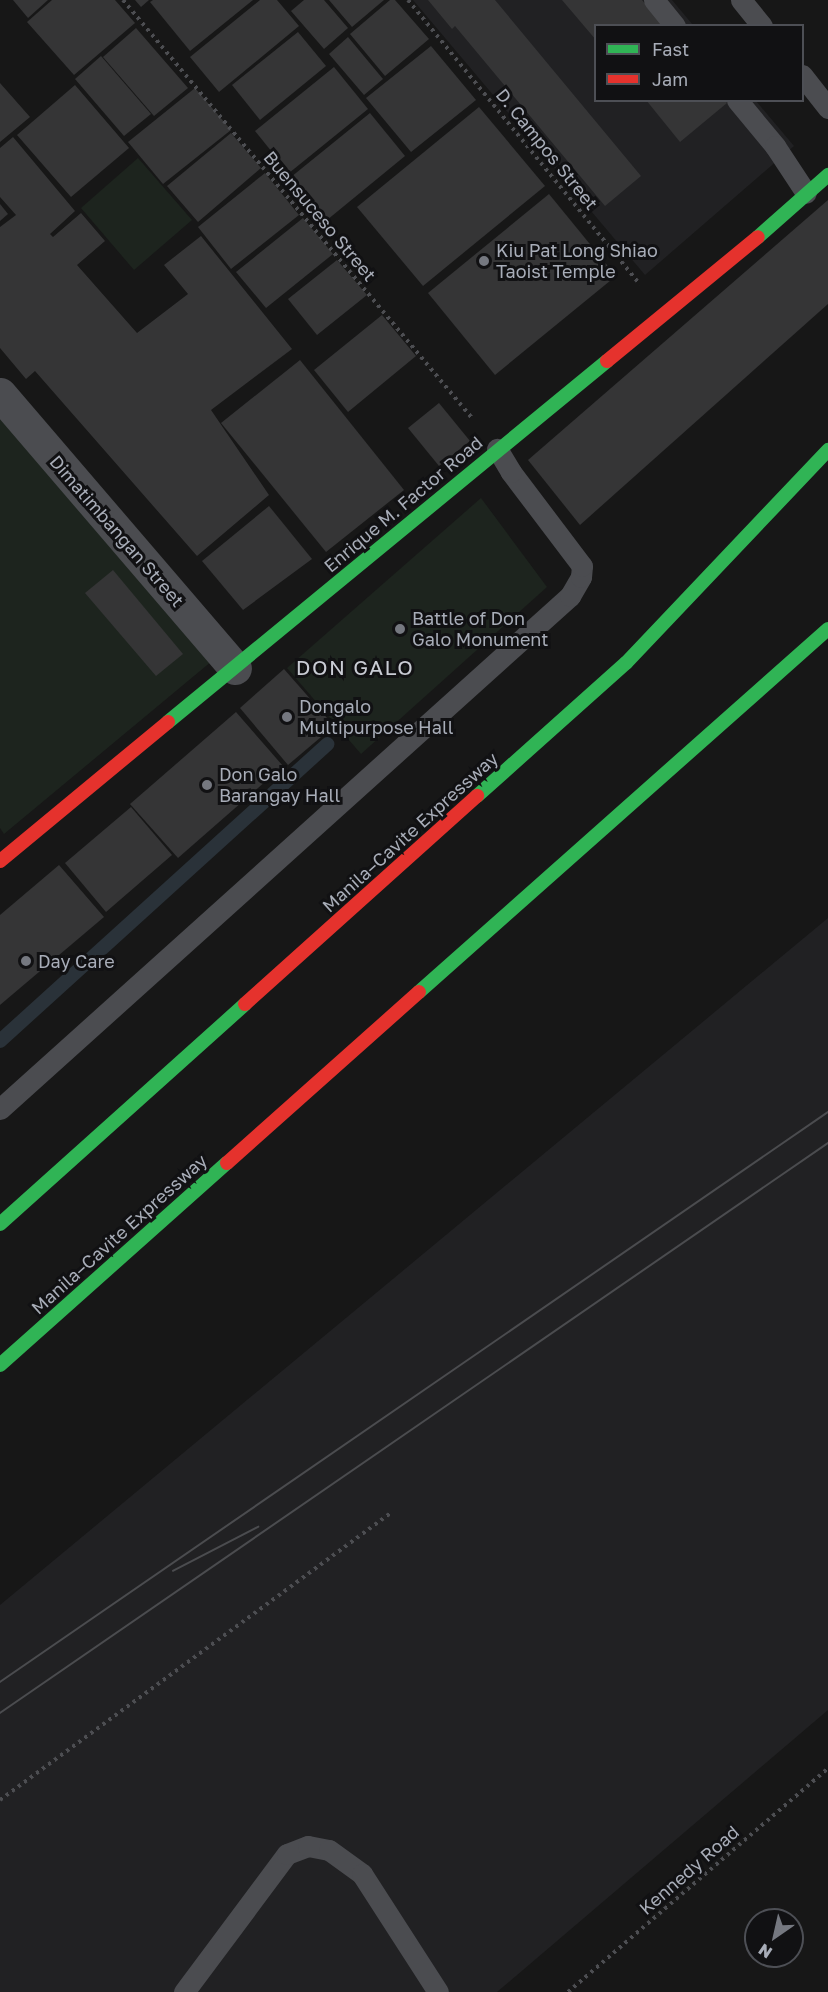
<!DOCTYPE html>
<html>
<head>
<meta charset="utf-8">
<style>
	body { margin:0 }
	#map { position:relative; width:828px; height:1992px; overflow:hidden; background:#171717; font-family:"Golos Text",sans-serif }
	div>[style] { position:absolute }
	.built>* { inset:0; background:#212123 }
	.green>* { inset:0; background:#1d241e }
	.stream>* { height:14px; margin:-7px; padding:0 7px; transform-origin:7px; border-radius:7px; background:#2a3239 }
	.building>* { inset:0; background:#353536 }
	.path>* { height:4px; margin-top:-2px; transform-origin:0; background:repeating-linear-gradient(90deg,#4d4e52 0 3px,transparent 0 7.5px) }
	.lane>* { height:21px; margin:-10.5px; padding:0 10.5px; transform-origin:10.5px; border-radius:10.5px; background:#4b4c50 }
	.street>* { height:33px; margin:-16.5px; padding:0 16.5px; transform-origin:16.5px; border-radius:16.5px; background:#4b4c50 }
	.fast>* { height:14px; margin:-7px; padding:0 7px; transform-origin:7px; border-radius:7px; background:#30b455 }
	.jam>* { height:14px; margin:-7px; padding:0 7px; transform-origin:7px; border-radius:7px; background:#e5322d }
	.tram>* { height:1.5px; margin:-0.75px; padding:0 0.75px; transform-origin:0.75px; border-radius:0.75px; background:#4b4c4f }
	.dots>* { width:16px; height:16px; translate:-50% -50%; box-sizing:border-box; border:3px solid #111113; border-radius:50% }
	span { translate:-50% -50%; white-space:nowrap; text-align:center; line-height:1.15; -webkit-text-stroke:6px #111113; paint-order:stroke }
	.street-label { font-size:18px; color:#a8adb8 }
	.poi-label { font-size:18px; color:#a8adb8 }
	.left { translate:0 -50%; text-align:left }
	.quarter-label { font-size:21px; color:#c9ccd4; letter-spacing:1.5px }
	.legend { position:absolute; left:594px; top:24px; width:210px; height:78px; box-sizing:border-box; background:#111113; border:2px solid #4d4f55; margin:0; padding:8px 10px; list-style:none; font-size:18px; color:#a8adb8 }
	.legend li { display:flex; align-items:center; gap:12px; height:30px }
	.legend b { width:30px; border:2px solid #4d4f55 }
	.north { position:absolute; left:744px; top:1908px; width:60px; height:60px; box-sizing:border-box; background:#111113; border:2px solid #4d4f55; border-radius:50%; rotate:214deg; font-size:16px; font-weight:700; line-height:24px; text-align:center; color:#a8adb8 }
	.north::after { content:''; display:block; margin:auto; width:21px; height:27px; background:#757880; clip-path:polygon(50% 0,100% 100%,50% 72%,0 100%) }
</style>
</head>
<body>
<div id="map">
	<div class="built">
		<i style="clip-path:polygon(413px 0,672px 0,693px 25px,596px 26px,596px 100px,756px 101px,794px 146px,645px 275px)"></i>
		<i style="clip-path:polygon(828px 918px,828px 1710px,497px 1992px,0 1992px,0 1605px)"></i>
	</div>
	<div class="green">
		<i style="clip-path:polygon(138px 158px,192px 220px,134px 270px,81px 208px)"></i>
		<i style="clip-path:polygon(0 411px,212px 661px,4px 834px,0 828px)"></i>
		<i style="clip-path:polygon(481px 498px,547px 587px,361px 754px,287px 668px)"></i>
	</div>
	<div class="stream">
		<i style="left:0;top:1041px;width:442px;rotate:-42.2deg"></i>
	</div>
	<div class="building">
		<i style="clip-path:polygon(13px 0,48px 0,28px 18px)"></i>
		<i style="clip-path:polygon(52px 0,115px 0,135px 23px,74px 75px,27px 22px)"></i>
		<i style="clip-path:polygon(135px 0,149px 0,141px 7px)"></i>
		<i style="clip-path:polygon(153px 0,253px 0,190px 51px,150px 2px)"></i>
		<i style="clip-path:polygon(260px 0,277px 0,299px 26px,219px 92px,190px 57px)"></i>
		<i style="clip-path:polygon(304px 0,324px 0,348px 28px,324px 49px,291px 11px)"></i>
		<i style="clip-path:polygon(329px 0,384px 0,352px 27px)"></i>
		<i style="clip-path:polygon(390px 0,395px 0,429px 39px,385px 76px,350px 34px)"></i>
		<i style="clip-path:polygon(428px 0,495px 0,641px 176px,605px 206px,455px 26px,452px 29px)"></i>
		<i style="clip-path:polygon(562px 0,642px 0,663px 26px,596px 26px,596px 40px)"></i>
		<i style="clip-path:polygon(136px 28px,188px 88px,154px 116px,103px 57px)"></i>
		<i style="clip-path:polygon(298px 32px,326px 66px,260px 120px,232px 85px)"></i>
		<i style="clip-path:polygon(348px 37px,383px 79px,364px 95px,329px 54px)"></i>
		<i style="clip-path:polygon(431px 46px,476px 100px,411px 152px,366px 98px)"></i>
		<i style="clip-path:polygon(101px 56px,151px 114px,124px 136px,75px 79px)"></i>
		<i style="clip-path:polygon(334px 67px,368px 109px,289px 173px,255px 131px)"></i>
		<i style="clip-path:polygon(0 83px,30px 117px,0 142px)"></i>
		<i style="clip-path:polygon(75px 85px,129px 148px,71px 197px,17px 135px)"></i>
		<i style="clip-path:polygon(195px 88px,231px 130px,163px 184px,128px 142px)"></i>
		<i style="clip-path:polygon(646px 100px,725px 100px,727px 103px,680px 142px)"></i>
		<i style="clip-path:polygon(479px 107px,545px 186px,423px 286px,357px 207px)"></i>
		<i style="clip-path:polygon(370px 113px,405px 156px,327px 220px,291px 177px)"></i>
		<i style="clip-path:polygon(231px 133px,261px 168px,198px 222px,167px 186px)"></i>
		<i style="clip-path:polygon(13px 137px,75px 211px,50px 234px,53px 237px,81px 213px,105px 241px,77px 265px,137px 333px,188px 294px,164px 265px,201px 236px,292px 349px,211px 410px,269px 495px,197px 556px,35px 371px,26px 379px,0 348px,0 227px,16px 215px,0 197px,0 148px)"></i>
		<i style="clip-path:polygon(265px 173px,299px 215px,231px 269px,198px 227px)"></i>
		<i style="clip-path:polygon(549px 194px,616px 276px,495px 375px,428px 293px)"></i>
		<i style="clip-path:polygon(828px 200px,828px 304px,580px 525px,528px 460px)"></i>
		<i style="clip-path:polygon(0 204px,8px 214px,0 221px)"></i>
		<i style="clip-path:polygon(303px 218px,333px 254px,266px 308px,236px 272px)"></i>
		<i style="clip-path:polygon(337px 260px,367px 295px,317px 335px,288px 299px)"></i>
		<i style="clip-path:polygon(382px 315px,416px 356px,348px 412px,314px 370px)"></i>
		<i style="clip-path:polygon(300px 360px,404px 490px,326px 552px,221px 423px)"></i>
		<i style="clip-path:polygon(439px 403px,470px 441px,439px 466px,408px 428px)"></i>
		<i style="clip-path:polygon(269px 506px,312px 559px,243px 610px,202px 561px)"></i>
		<i style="clip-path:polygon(113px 570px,183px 654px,156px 676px,85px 593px)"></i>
		<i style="clip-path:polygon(284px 669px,334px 726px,288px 765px,240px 708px)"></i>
		<i style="clip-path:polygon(236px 712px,283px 766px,178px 858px,130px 804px)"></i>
		<i style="clip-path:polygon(131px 807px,172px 855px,106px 912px,65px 863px)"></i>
		<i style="clip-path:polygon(59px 865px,104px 917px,0 1005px,0 915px)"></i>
	</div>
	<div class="path">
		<i style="left:123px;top:0;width:545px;rotate:50.14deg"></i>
		<i style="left:408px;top:0;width:367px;rotate:50.8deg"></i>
		<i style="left:0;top:1800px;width:485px;rotate:-36.3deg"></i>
		<i style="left:568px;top:1992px;width:343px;rotate:-40.7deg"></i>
	</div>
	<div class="lane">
		<i style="left:654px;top:0;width:33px;rotate:51deg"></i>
		<i style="left:741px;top:0;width:33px;rotate:51deg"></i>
		<i style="left:802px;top:75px;width:42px;rotate:51.8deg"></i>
		<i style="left:737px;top:100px;width:60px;rotate:50.4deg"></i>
		<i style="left:775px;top:146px;width:56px;rotate:56.6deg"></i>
		<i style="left:0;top:1109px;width:767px;rotate:-41.99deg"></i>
		<i style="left:570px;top:596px;width:22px;rotate:-60deg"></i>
		<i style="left:581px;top:577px;width:11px;rotate:-85deg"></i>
		<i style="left:582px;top:566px;width:118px;rotate:-127.1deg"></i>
		<i style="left:511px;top:472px;width:27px;rotate:-121deg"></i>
		<i style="left:184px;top:1992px;width:172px;rotate:-53.3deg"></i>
		<i style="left:287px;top:1854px;width:22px;rotate:-21deg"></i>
		<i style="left:308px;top:1846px;width:21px;rotate:11deg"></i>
		<i style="left:329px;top:1850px;width:41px;rotate:36deg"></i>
		<i style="left:362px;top:1874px;width:140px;rotate:57.2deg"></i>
	</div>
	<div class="street">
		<i style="left:0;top:394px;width:361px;rotate:49.4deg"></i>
	</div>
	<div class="fast">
		<i style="left:758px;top:237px;width:94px;rotate:-41.5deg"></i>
		<i style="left:168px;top:722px;width:568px;rotate:-39.43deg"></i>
		<i style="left:477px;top:796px;width:200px;rotate:-41.8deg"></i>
		<i style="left:626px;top:663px;width:294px;rotate:-46.5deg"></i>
		<i style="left:419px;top:992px;width:547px;rotate:-41.59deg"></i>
		<i style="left:0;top:1224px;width:329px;rotate:-41.9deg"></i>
		<i style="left:0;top:1365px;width:304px;rotate:-41.7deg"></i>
	</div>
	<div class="jam">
		<i style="left:607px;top:361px;width:195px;rotate:-39.4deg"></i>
		<i style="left:0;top:861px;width:218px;rotate:-39.6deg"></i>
		<i style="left:245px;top:1004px;width:312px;rotate:-41.9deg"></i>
		<i style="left:227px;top:1163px;width:257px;rotate:-41.7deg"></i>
	</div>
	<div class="tram">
		<i style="left:173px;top:1571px;width:96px;rotate:-27.4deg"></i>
		<i style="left:0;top:1682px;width:1005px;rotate:-34.54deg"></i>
		<i style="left:0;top:1713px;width:1005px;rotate:-34.54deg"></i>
	</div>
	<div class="dots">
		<i style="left:484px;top:261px;background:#757880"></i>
		<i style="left:400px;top:629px;background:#757880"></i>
		<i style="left:287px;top:717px;background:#757880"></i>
		<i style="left:207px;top:785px;background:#757880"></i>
		<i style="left:26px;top:961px;background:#757880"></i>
	</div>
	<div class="street-label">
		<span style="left:547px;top:149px;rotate:51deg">D. Campos Street</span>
		<span style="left:320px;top:216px;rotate:50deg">Buensuceso Street</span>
		<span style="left:403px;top:504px;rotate:-40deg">Enrique M. Factor Road</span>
		<span style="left:117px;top:531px;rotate:49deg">Dimatimbangan Street</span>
		<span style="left:410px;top:832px;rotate:-42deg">Manila–Cavite Expressway</span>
		<span style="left:119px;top:1234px;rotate:-42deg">Manila–Cavite Expressway</span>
		<span style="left:689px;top:1870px;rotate:-41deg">Kennedy Road</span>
	</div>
	<div class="poi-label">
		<span class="left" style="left:496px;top:261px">Kiu Pat Long Shiao<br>Taoist Temple</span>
		<span class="left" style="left:412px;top:629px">Battle of Don<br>Galo Monument</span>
		<span class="left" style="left:299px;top:717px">Dongalo<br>Multipurpose Hall</span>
		<span class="left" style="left:219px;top:785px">Don Galo<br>Barangay Hall</span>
		<span class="left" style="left:38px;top:961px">Day Care</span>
	</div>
	<div class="quarter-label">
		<span style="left:355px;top:667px">DON GALO</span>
	</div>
	<ul class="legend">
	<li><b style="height:8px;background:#30b455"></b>Fast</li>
	<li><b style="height:8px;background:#e5322d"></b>Jam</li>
	</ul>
	<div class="north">N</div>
</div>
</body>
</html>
